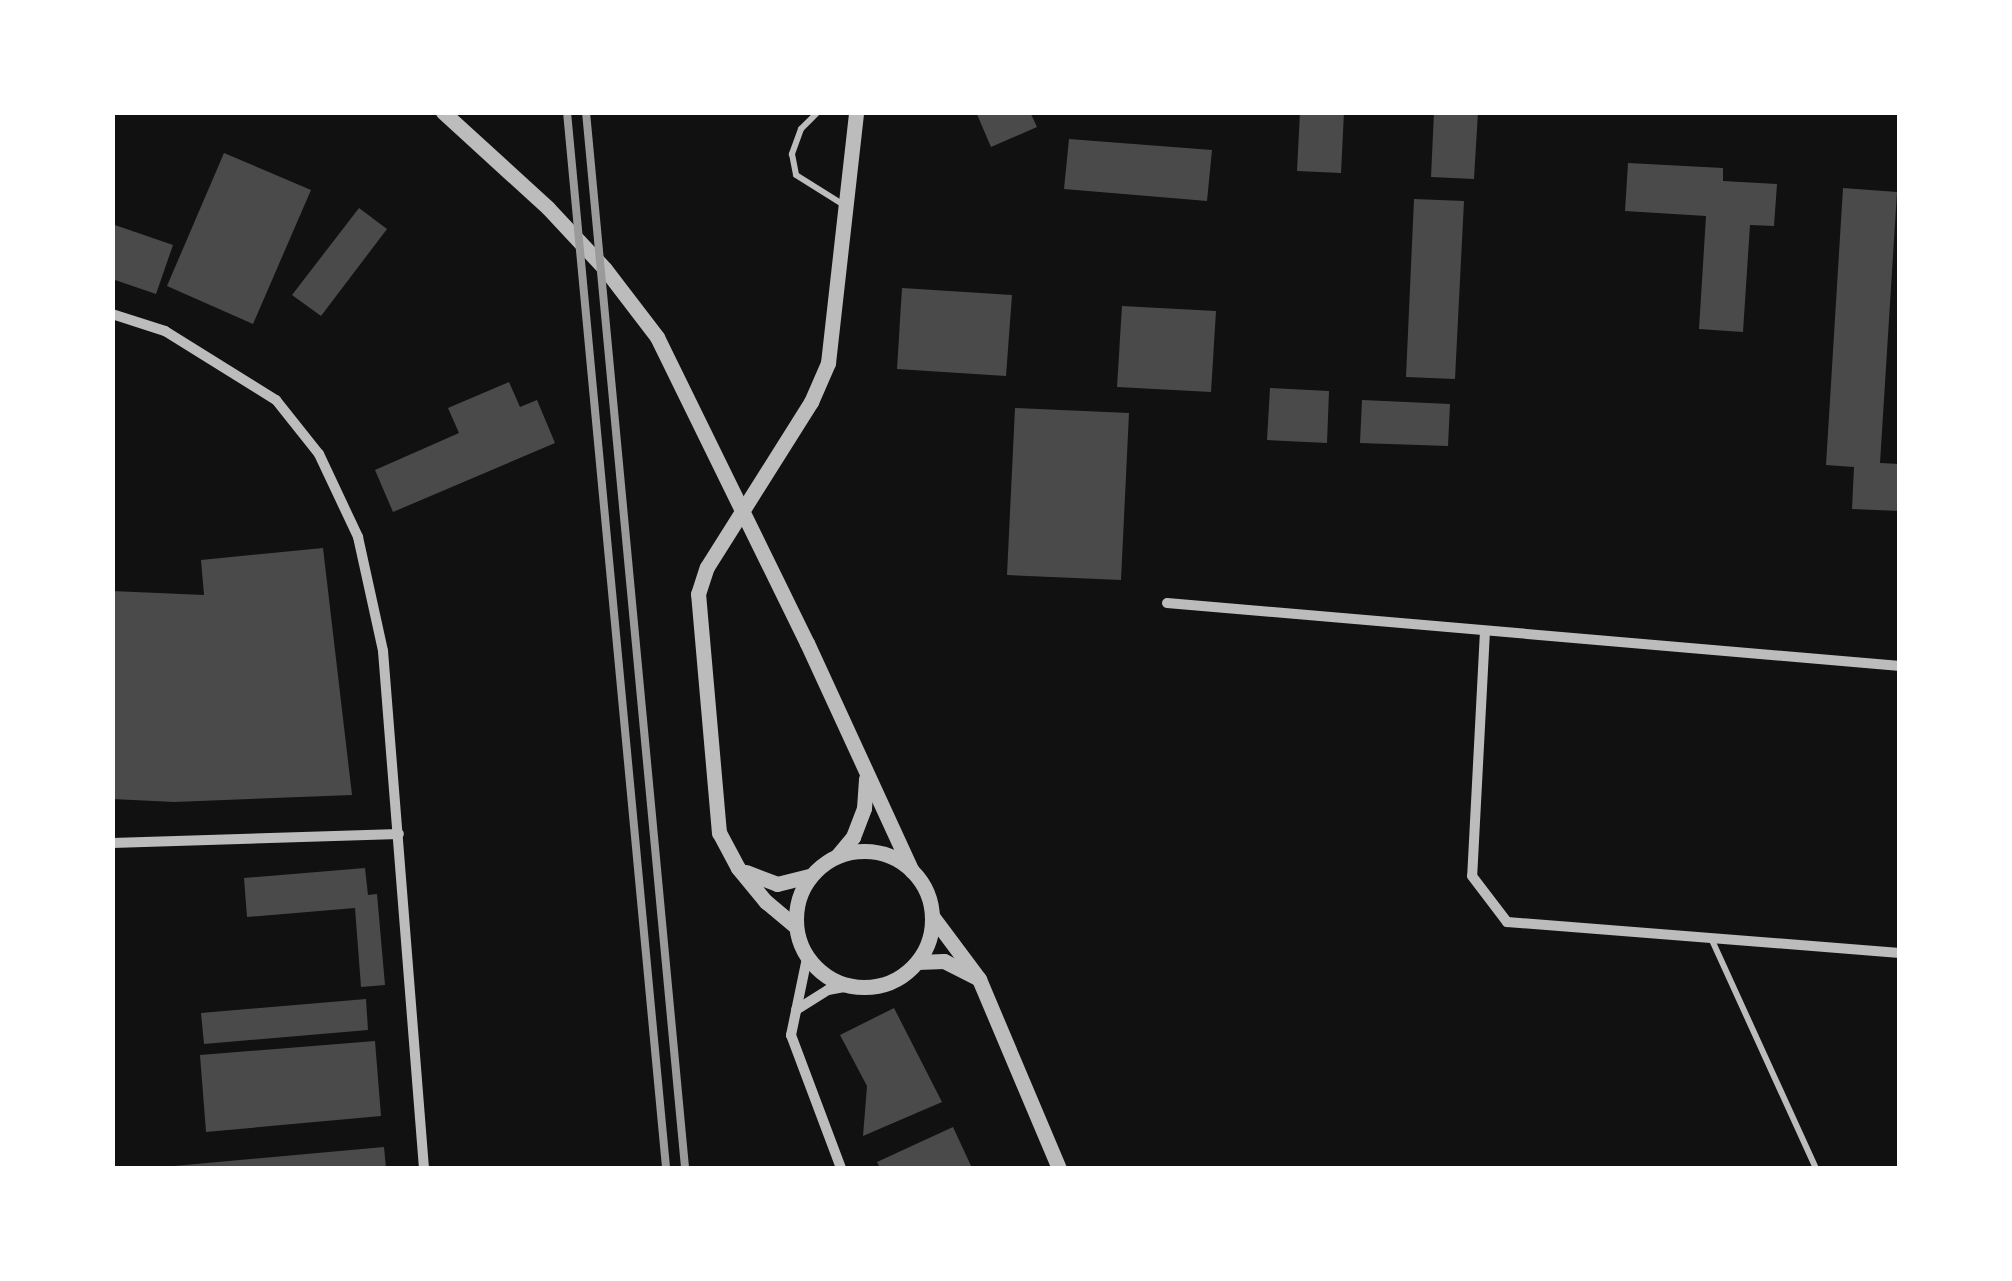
<!DOCTYPE html>
<html>
<head>
<meta charset="utf-8">
<style>
	body { margin:0 }
	#map { position:relative; width:2012px; height:1281px; overflow:hidden; background:#111; font-family:Jost,sans-serif }
	div>[style] { position:absolute }
	.building>* { inset:0; background:#4a4a4a }
	.service>* { height:6px; margin:-3px; padding:0 3px; transform-origin:3px; border-radius:3px; background:#bcbcbc }
	.minor>* { height:10px; margin:-5px; padding:0 5px; transform-origin:5px; border-radius:5px; background:#bcbcbc }
	.tertiary>* { height:15px; margin:-7.5px; padding:0 7.5px; transform-origin:7.5px; border-radius:7.5px; background:#bcbcbc }
	.tertiary>.ring { margin:-7.5px; padding:0; box-sizing:content-box; background:none; border:15px solid #bcbcbc; border-radius:50% }
	.rail>* { height:8px; margin:-4px; padding:0 4px; transform-origin:4px; border-radius:4px; background:#9a9a9a }
	span { translate:-50% -50%; white-space:nowrap; text-align:center; line-height:1.15; -webkit-text-stroke:9px #fff; paint-order:stroke }
	.frame { position:absolute; inset:0; border:115px solid #fff; pointer-events:none }
</style>
</head>
<body>
<div id="map">
	<div class="building">
		<i style="clip-path:polygon(976px 112px,1030px 112px,1037px 127px,991px 147px)"></i>
		<i style="clip-path:polygon(1300px 112px,1344px 112px,1341px 173px,1297px 171px)"></i>
		<i style="clip-path:polygon(1434px 112px,1478px 112px,1474px 179px,1431px 177px)"></i>
		<i style="clip-path:polygon(1069px 139px,1212px 150px,1207px 201px,1064px 189px)"></i>
		<i style="clip-path:polygon(224px 153px,311px 190px,253px 324px,167px 286px)"></i>
		<i style="clip-path:polygon(1628px 163px,1723px 168px,1723px 181px,1777px 184px,1774px 226px,1750px 225px,1743px 332px,1699px 329px,1706px 216px,1625px 211px)"></i>
		<i style="clip-path:polygon(1843px 188px,1897px 192px,1880px 463px,1900px 464px,1900px 511px,1852px 509px,1854px 467px,1826px 465px)"></i>
		<i style="clip-path:polygon(1414px 199px,1464px 201px,1455px 379px,1406px 377px)"></i>
		<i style="clip-path:polygon(359px 208px,387px 229px,321px 316px,292px 295px)"></i>
		<i style="clip-path:polygon(112px 224px,173px 245px,156px 294px,112px 279px)"></i>
		<i style="clip-path:polygon(902px 288px,1012px 295px,1006px 376px,897px 369px)"></i>
		<i style="clip-path:polygon(1122px 306px,1216px 311px,1211px 392px,1117px 387px)"></i>
		<i style="clip-path:polygon(509px 382px,520px 407px,537px 400px,555px 443px,393px 512px,375px 470px,459px 433px,448px 408px)"></i>
		<i style="clip-path:polygon(1270px 388px,1329px 391px,1327px 443px,1267px 440px)"></i>
		<i style="clip-path:polygon(1362px 400px,1450px 404px,1448px 446px,1360px 443px)"></i>
		<i style="clip-path:polygon(1015px 408px,1129px 413px,1121px 580px,1007px 575px)"></i>
		<i style="clip-path:polygon(323px 548px,352px 795px,174px 802px,112px 799px,112px 591px,204px 595px,201px 560px)"></i>
		<i style="clip-path:polygon(365px 868px,368px 895px,377px 894px,385px 985px,361px 987px,355px 908px,247px 917px,244px 878px)"></i>
		<i style="clip-path:polygon(366px 999px,368px 1030px,204px 1044px,201px 1013px)"></i>
		<i style="clip-path:polygon(894px 1008px,942px 1102px,863px 1136px,867px 1086px,840px 1035px)"></i>
		<i style="clip-path:polygon(375px 1041px,381px 1116px,206px 1132px,200px 1055px)"></i>
		<i style="clip-path:polygon(953px 1127px,972px 1168px,880px 1168px,877px 1162px)"></i>
		<i style="clip-path:polygon(384px 1147px,386px 1168px,174px 1168px,174px 1166px)"></i>
	</div>
	<div class="service">
		<i style="left:818px;top:112px;width:24px;rotate:135deg"></i>
		<i style="left:801px;top:129px;width:27px;rotate:110deg"></i>
		<i style="left:792px;top:154px;width:21px;rotate:79deg"></i>
		<i style="left:796px;top:175px;width:57px;rotate:32deg"></i>
		<i style="left:1711px;top:938px;width:253px;rotate:65.5deg"></i>
	</div>
	<div class="minor">
		<i style="left:112px;top:314px;width:56px;rotate:17.8deg"></i>
		<i style="left:165px;top:331px;width:131px;rotate:31.9deg"></i>
		<i style="left:276px;top:400px;width:69px;rotate:51.5deg"></i>
		<i style="left:319px;top:454px;width:92px;rotate:64.8deg"></i>
		<i style="left:358px;top:537px;width:117px;rotate:77.6deg"></i>
		<i style="left:383px;top:651px;width:519px;rotate:85.47deg"></i>
		<i style="left:1167px;top:603px;width:736px;rotate:4.91deg"></i>
		<i style="left:1485px;top:631px;width:245px;rotate:93deg"></i>
		<i style="left:1472px;top:876px;width:58px;rotate:52.7deg"></i>
		<i style="left:1507px;top:922px;width:394px;rotate:4.5deg"></i>
		<i style="left:112px;top:843px;width:287px;rotate:-1.8deg"></i>
		<i style="left:807px;top:958px;width:79px;rotate:101.7deg"></i>
		<i style="left:791px;top:1035px;width:142px;rotate:69.4deg"></i>
		<i style="left:796px;top:1010px;width:38px;rotate:-32deg"></i>
		<i style="left:828px;top:990px;width:22px;rotate:-10deg"></i>
	</div>
	<div class="tertiary">
		<i style="left:443px;top:112px;width:142px;rotate:42.4deg"></i>
		<i style="left:548px;top:208px;width:83px;rotate:46.9deg"></i>
		<i style="left:605px;top:269px;width:86px;rotate:52.6deg"></i>
		<i style="left:657px;top:337px;width:341px;rotate:63.9deg"></i>
		<i style="left:807px;top:643px;width:251px;rotate:65.3deg"></i>
		<i class="ring" style="left:796px;top:851px;width:121px;height:121px"></i>
		<i style="left:837px;top:856px;width:25px;rotate:-50deg"></i>
		<i style="left:853px;top:837px;width:31px;rotate:-69deg"></i>
		<i style="left:864px;top:808px;width:30px;rotate:-86deg"></i>
		<i style="left:746px;top:872px;width:33px;rotate:21deg"></i>
		<i style="left:777px;top:884px;width:33px;rotate:-14deg"></i>
		<i style="left:932px;top:916px;width:79px;rotate:53.3deg"></i>
		<i style="left:979px;top:979px;width:205px;rotate:67.1deg"></i>
		<i style="left:795px;top:926px;width:38px;rotate:-140deg"></i>
		<i style="left:766px;top:902px;width:44px;rotate:-129.5deg"></i>
		<i style="left:738px;top:868px;width:40px;rotate:-118deg"></i>
		<i style="left:719px;top:833px;width:240px;rotate:-95deg"></i>
		<i style="left:698px;top:594px;width:28px;rotate:-72deg"></i>
		<i style="left:707px;top:567px;width:195px;rotate:-57.8deg"></i>
		<i style="left:811px;top:402px;width:43px;rotate:-66.4deg"></i>
		<i style="left:828px;top:363px;width:253px;rotate:-83.6deg"></i>
		<i style="left:917px;top:962px;width:27px;rotate:-2deg"></i>
		<i style="left:944px;top:961px;width:36px;rotate:27deg"></i>
	</div>
	<div class="rail">
		<i style="left:567px;top:112px;width:1061px;rotate:84.64deg"></i>
		<i style="left:586px;top:112px;width:1061px;rotate:84.64deg"></i>
	</div>
	<div class="frame"></div>
</div>
</body>
</html>
